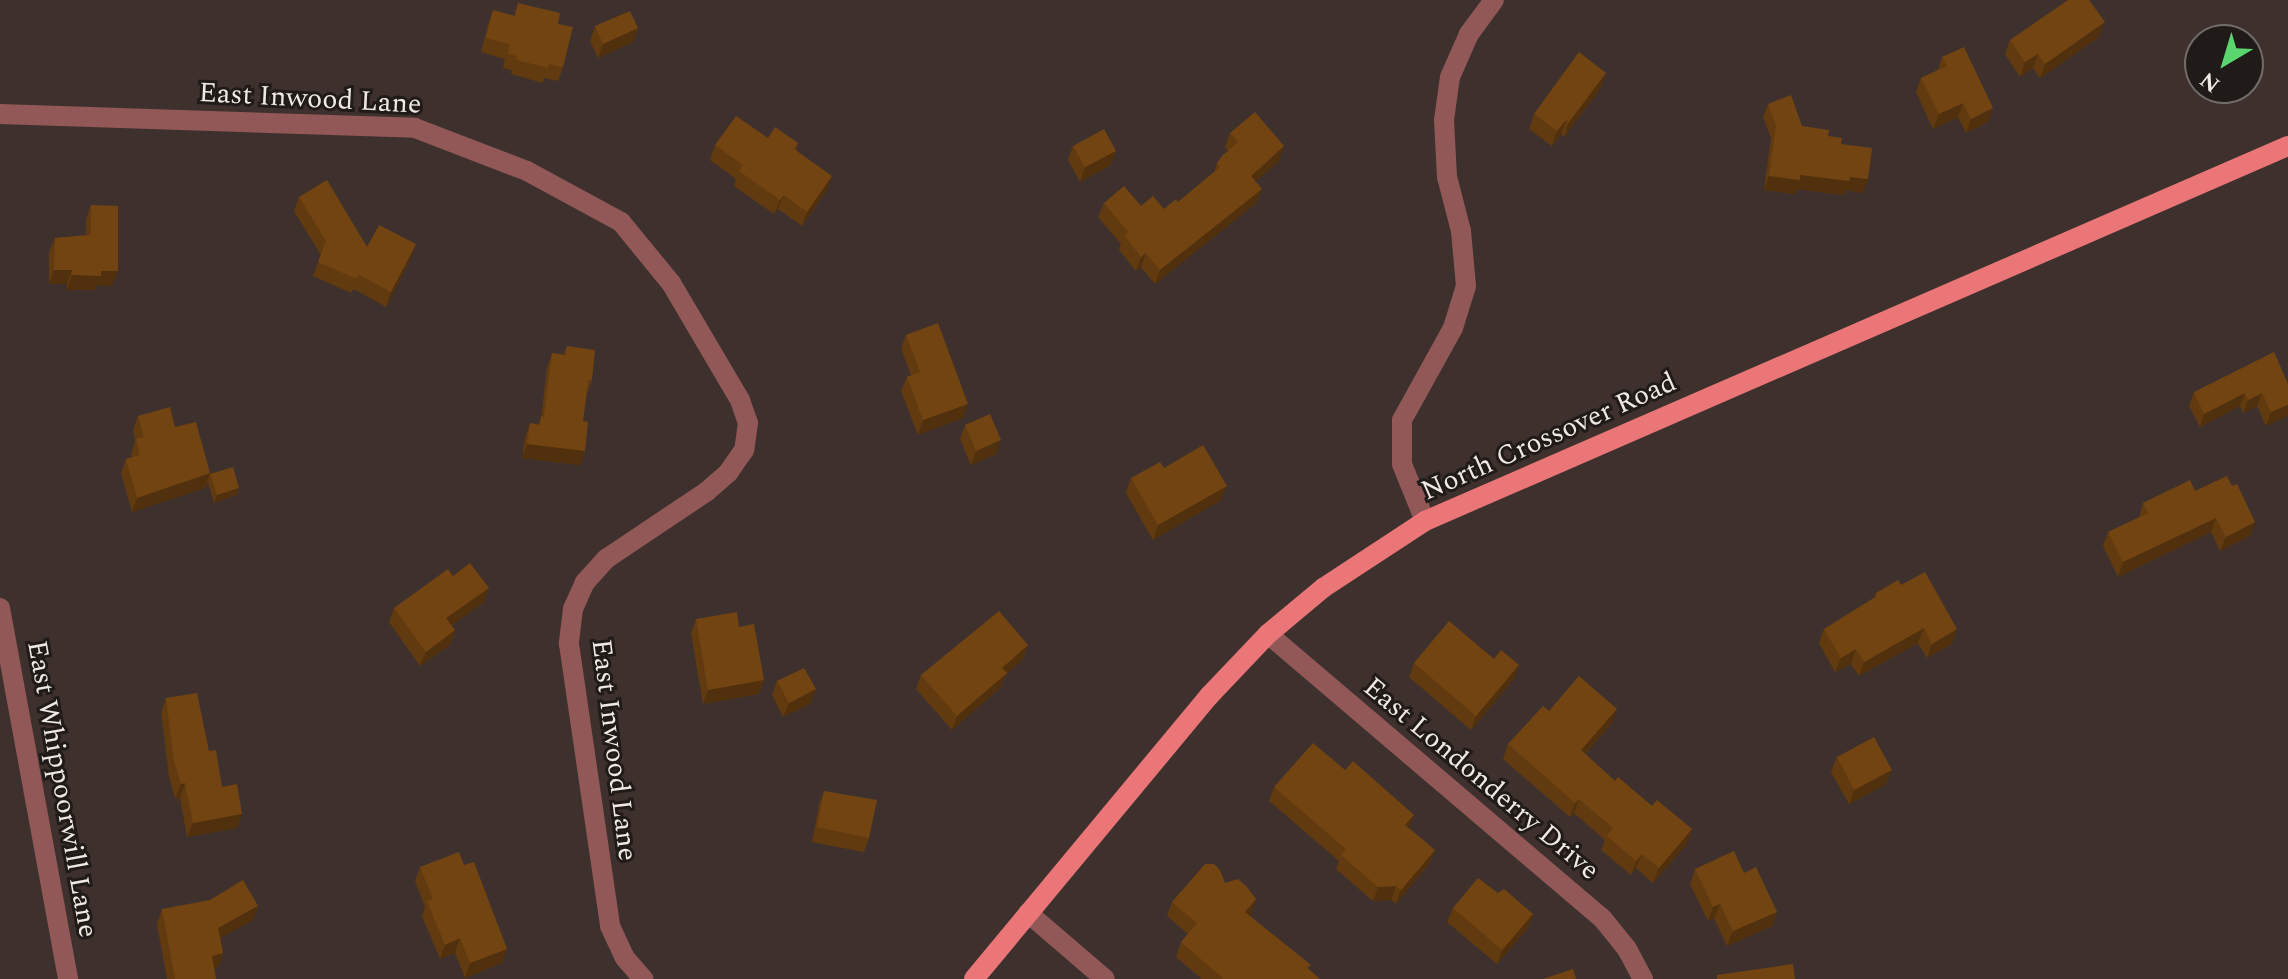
<!DOCTYPE html>
<html>
<head>
<meta charset="utf-8">
<style>
	body { margin:0 }
	#map { position:relative; width:2288px; height:979px; overflow:hidden; background:#3e312d; font-family:Spectral,serif }
	div>[style] { position:absolute }
	.minor>* { height:20px; margin:-10px; padding:0 10px; transform-origin:10px; border-radius:10px; background:#925857 }
	.primary>* { height:20px; margin:-10px; padding:0 10px; transform-origin:10px; border-radius:10px; background:#eb7677 }
	.wall>* { inset:0; background:#623a0f }
	.shaded-wall>* { inset:0; background:#50300d }
	.building>* { inset:0; background:#724412 }
	span { translate:-50% -50%; white-space:nowrap; text-align:center; line-height:1.15; -webkit-text-stroke:6px #201b18; paint-order:stroke }
	.street-label { font-size:28px; color:#f0e8e4 }
	.north { position:absolute; left:2184px; top:24px; width:80px; height:80px; box-sizing:border-box; background:#201b18; border:2px solid #736d6a; border-radius:50%; rotate:218deg; font-size:22px; font-weight:700; line-height:32px; text-align:center; color:#f0e8e4 }
	.north::after { content:''; display:block; margin:auto; width:28px; height:36px; background:#5bd56e; clip-path:polygon(50% 0,100% 100%,50% 72%,0 100%) }
</style>
</head>
<body>
<div id="map">
	<div class="minor">
		<i style="left:0;top:114px;width:415px;rotate:1.9deg"></i>
		<i style="left:415px;top:128px;width:120px;rotate:21deg"></i>
		<i style="left:527px;top:171px;width:107px;rotate:28.5deg"></i>
		<i style="left:621px;top:222px;width:79px;rotate:50.7deg"></i>
		<i style="left:671px;top:283px;width:136px;rotate:59.5deg"></i>
		<i style="left:740px;top:400px;width:24px;rotate:71deg"></i>
		<i style="left:748px;top:423px;width:27px;rotate:98deg"></i>
		<i style="left:744px;top:450px;width:28px;rotate:125deg"></i>
		<i style="left:728px;top:473px;width:29px;rotate:139deg"></i>
		<i style="left:706px;top:492px;width:120px;rotate:146.2deg"></i>
		<i style="left:606px;top:559px;width:31px;rotate:132deg"></i>
		<i style="left:585px;top:582px;width:30px;rotate:114deg"></i>
		<i style="left:573px;top:609px;width:35px;rotate:97deg"></i>
		<i style="left:569px;top:644px;width:285px;rotate:81.7deg"></i>
		<i style="left:610px;top:926px;width:35px;rotate:65deg"></i>
		<i style="left:625px;top:958px;width:28px;rotate:49deg"></i>
		<i style="left:1425px;top:521px;width:61px;rotate:-112deg"></i>
		<i style="left:1402px;top:464px;width:44px;rotate:-90deg"></i>
		<i style="left:1402px;top:420px;width:105px;rotate:-61deg"></i>
		<i style="left:1453px;top:328px;width:44px;rotate:-72.8deg"></i>
		<i style="left:1466px;top:286px;width:55px;rotate:-95.2deg"></i>
		<i style="left:1461px;top:231px;width:56px;rotate:-104.5deg"></i>
		<i style="left:1447px;top:177px;width:57px;rotate:-93deg"></i>
		<i style="left:1444px;top:120px;width:43px;rotate:-82.1deg"></i>
		<i style="left:1450px;top:77px;width:47px;rotate:-66.2deg"></i>
		<i style="left:1469px;top:34px;width:42px;rotate:-53.7deg"></i>
		<i style="left:0;top:608px;width:377px;rotate:79.6deg"></i>
		<i style="left:1268px;top:634px;width:438px;rotate:40.4deg"></i>
		<i style="left:1602px;top:918px;width:40px;rotate:51deg"></i>
		<i style="left:1627px;top:949px;width:34px;rotate:62deg"></i>
		<i style="left:1028px;top:913px;width:101px;rotate:40.6deg"></i>
	</div>
	<div class="primary">
		<i style="left:974px;top:979px;width:368px;rotate:-50.3deg"></i>
		<i style="left:1209px;top:696px;width:86px;rotate:-46.4deg"></i>
		<i style="left:1268px;top:634px;width:72px;rotate:-39.9deg"></i>
		<i style="left:1323px;top:588px;width:122px;rotate:-33.3deg"></i>
		<i style="left:1425px;top:521px;width:941px;rotate:-23.49deg"></i>
	</div>
	<div class="wall">
		<i style="clip-path:polygon(518px 3px,558px 24px,563px 67px,558px 81px,544px 78px,543px 83px,511px 74px,512px 70px,503px 68px,505px 59px,481px 52px,488px 25px,493px 10px,514px 16px)"></i>
		<i style="clip-path:polygon(595px 26px,638px 28px,633px 42px,598px 58px,590px 41px)"></i>
		<i style="clip-path:polygon(2099px 37px,2040px 78px,2033px 68px,2020px 77px,2005px 54px,2010px 40px)"></i>
		<i style="clip-path:polygon(1942px 57px,1988px 122px,1966px 133px,1958px 117px,1933px 129px,1916px 92px,1921px 78px,1938px 70px)"></i>
		<i style="clip-path:polygon(1601px 88px,1564px 137px,1561px 134px,1552px 146px,1529px 129px,1534px 114px)"></i>
		<i style="clip-path:polygon(1768px 104px,1802px 126px,1828px 136px,1841px 144px,1868px 179px,1863px 193px,1846px 190px,1844px 195px,1797px 189px,1795px 194px,1764px 190px,1771px 138px,1763px 117px)"></i>
		<i style="clip-path:polygon(1230px 133px,1279px 161px,1255px 181px,1256px 203px,1155px 284px,1141px 267px,1136px 271px,1119px 250px,1121px 244px,1098px 217px,1104px 203px,1164px 209px,1178px 202px,1214px 173px,1217px 163px,1228px 151px,1225px 147px)"></i>
		<i style="clip-path:polygon(768px 138px,798px 143px,796px 150px,827px 190px,802px 226px,778px 209px,774px 214px,734px 186px,736px 179px,710px 160px,715px 145px)"></i>
		<i style="clip-path:polygon(1073px 146px,1116px 151px,1111px 165px,1080px 182px,1068px 160px)"></i>
		<i style="clip-path:polygon(299px 197px,367px 247px,411px 258px,386px 307px,354px 289px,351px 293px,313px 276px,321px 255px,294px 211px)"></i>
		<i style="clip-path:polygon(91px 205px,112px 286px,97px 285px,96px 290px,67px 290px,67px 284px,49px 284px,49px 252px,55px 238px,86px 235px,86px 219px)"></i>
		<i style="clip-path:polygon(906px 335px,963px 418px,918px 435px,901px 391px,907px 377px,911px 375px,901px 349px)"></i>
		<i style="clip-path:polygon(567px 346px,592px 380px,587px 393px,583px 421px,585px 451px,580px 465px,522px 458px,525px 438px,530px 423px,538px 425px,541px 418px,547px 368px,552px 353px,564px 355px)"></i>
		<i style="clip-path:polygon(2288px 384px,2266px 426px,2257px 406px,2243px 413px,2240px 406px,2200px 427px,2189px 406px,2194px 392px)"></i>
		<i style="clip-path:polygon(138px 416px,175px 427px,210px 474px,237px 495px,214px 503px,208px 482px,205px 488px,132px 512px,121px 473px,126px 459px,132px 457px,131px 454px,135px 441px,133px 430px)"></i>
		<i style="clip-path:polygon(965px 425px,996px 454px,971px 465px,960px 439px)"></i>
		<i style="clip-path:polygon(1164px 468px,1221px 500px,1153px 540px,1126px 493px,1131px 478px)"></i>
		<i style="clip-path:polygon(2232px 486px,2255px 522px,2250px 536px,2220px 551px,2211px 532px,2118px 577px,2103px 546px,2108px 532px,2139px 518px,2143px 503px,2195px 491px)"></i>
		<i style="clip-path:polygon(453px 576px,484px 602px,451px 625px,455px 630px,450px 645px,420px 666px,389px 622px,394px 608px)"></i>
		<i style="clip-path:polygon(1901px 585px,1952px 644px,1927px 658px,1918px 643px,1859px 676px,1851px 664px,1835px 672px,1819px 643px,1824px 629px,1874px 598px,1876px 593px)"></i>
		<i style="clip-path:polygon(696px 619px,739px 627px,764px 680px,759px 694px,703px 704px,691px 633px)"></i>
		<i style="clip-path:polygon(1028px 645px,1023px 659px,1006px 674px,1001px 687px,952px 730px,916px 689px,921px 675px)"></i>
		<i style="clip-path:polygon(1494px 659px,1514px 679px,1471px 730px,1409px 677px,1414px 663px)"></i>
		<i style="clip-path:polygon(777px 681px,816px 689px,810px 704px,783px 717px,772px 695px)"></i>
		<i style="clip-path:polygon(166px 698px,209px 751px,237px 828px,187px 837px,180px 798px,175px 799px,169px 776px,161px 713px)"></i>
		<i style="clip-path:polygon(1549px 711px,1612px 723px,1585px 754px,1615px 781px,1652px 806px,1692px 829px,1687px 844px,1653px 883px,1636px 868px,1631px 875px,1601px 850px,1605px 840px,1574px 813px,1570px 817px,1503px 759px,1508px 744px)"></i>
		<i style="clip-path:polygon(1837px 757px,1886px 784px,1849px 804px,1831px 772px)"></i>
		<i style="clip-path:polygon(1274px 787px,1409px 828px,1435px 850px,1429px 864px,1396px 904px,1391px 900px,1373px 901px,1336px 869px,1339px 861px,1269px 801px)"></i>
		<i style="clip-path:polygon(824px 791px,869px 838px,864px 852px,812px 842px,819px 805px)"></i>
		<i style="clip-path:polygon(464px 865px,507px 949px,502px 963px,465px 978px,455px 953px,440px 959px,422px 916px,425px 907px,415px 881px,420px 867px)"></i>
		<i style="clip-path:polygon(1695px 869px,1744px 873px,1777px 912px,1772px 926px,1727px 946px,1714px 918px,1708px 921px,1690px 884px)"></i>
		<i style="clip-path:polygon(1225px 883px,1256px 899px,1249px 915px,1320px 979px,1202px 979px,1176px 957px,1181px 942px,1188px 934px,1167px 916px,1172px 902px)"></i>
		<i style="clip-path:polygon(1498px 893px,1533px 914px,1528px 928px,1497px 964px,1447px 922px,1453px 908px)"></i>
		<i style="clip-path:polygon(162px 909px,253px 920px,220px 938px,223px 953px,218px 967px,214px 968px,216px 979px,167px 979px,157px 924px)"></i>
	</div>
	<div class="shaded-wall">
		<i style="clip-path:polygon(2105px 22px,2099px 37px,2040px 78px,2045px 64px)"></i>
		<i style="clip-path:polygon(638px 28px,633px 42px,598px 58px,603px 44px)"></i>
		<i style="clip-path:polygon(2038px 54px,2033px 68px,2020px 77px,2025px 62px)"></i>
		<i style="clip-path:polygon(1606px 73px,1601px 88px,1564px 137px,1569px 122px)"></i>
		<i style="clip-path:polygon(1963px 103px,1958px 117px,1933px 129px,1939px 114px)"></i>
		<i style="clip-path:polygon(1993px 108px,1988px 122px,1966px 133px,1971px 119px)"></i>
		<i style="clip-path:polygon(1566px 120px,1561px 134px,1552px 146px,1557px 131px)"></i>
		<i style="clip-path:polygon(1284px 146px,1279px 161px,1246px 190px,1251px 176px)"></i>
		<i style="clip-path:polygon(1116px 151px,1111px 165px,1080px 182px,1085px 167px)"></i>
		<i style="clip-path:polygon(1800px 175px,1850px 177px,1868px 179px,1863px 193px,1846px 190px,1844px 195px,1797px 189px,1795px 194px,1764px 190px,1769px 176px)"></i>
		<i style="clip-path:polygon(832px 176px,827px 190px,802px 226px,807px 212px)"></i>
		<i style="clip-path:polygon(1262px 189px,1256px 203px,1155px 284px,1160px 270px)"></i>
		<i style="clip-path:polygon(784px 195px,778px 209px,774px 214px,780px 200px)"></i>
		<i style="clip-path:polygon(416px 244px,411px 258px,386px 307px,391px 292px)"></i>
		<i style="clip-path:polygon(1146px 253px,1141px 267px,1136px 271px,1141px 257px)"></i>
		<i style="clip-path:polygon(54px 270px,72px 270px,67px 284px,49px 284px)"></i>
		<i style="clip-path:polygon(101px 271px,118px 271px,112px 286px,97px 285px,96px 290px,67px 290px,72px 275px)"></i>
		<i style="clip-path:polygon(2245px 393px,2240px 406px,2200px 427px,2204px 414px)"></i>
		<i style="clip-path:polygon(2262px 393px,2257px 406px,2243px 413px,2248px 400px)"></i>
		<i style="clip-path:polygon(968px 404px,963px 418px,918px 435px,923px 420px)"></i>
		<i style="clip-path:polygon(2288px 405px,2288px 416px,2266px 426px,2271px 412px)"></i>
		<i style="clip-path:polygon(1001px 440px,996px 454px,971px 465px,976px 451px)"></i>
		<i style="clip-path:polygon(527px 444px,585px 451px,580px 465px,522px 458px)"></i>
		<i style="clip-path:polygon(210px 473px,205px 488px,132px 512px,137px 498px)"></i>
		<i style="clip-path:polygon(1227px 486px,1221px 500px,1153px 540px,1158px 525px)"></i>
		<i style="clip-path:polygon(239px 488px,237px 495px,214px 503px,217px 495px)"></i>
		<i style="clip-path:polygon(2216px 518px,2211px 532px,2118px 577px,2123px 562px)"></i>
		<i style="clip-path:polygon(2255px 522px,2250px 536px,2220px 551px,2226px 537px)"></i>
		<i style="clip-path:polygon(489px 588px,484px 602px,441px 633px,446px 618px)"></i>
		<i style="clip-path:polygon(1924px 628px,1918px 643px,1859px 676px,1864px 662px)"></i>
		<i style="clip-path:polygon(1957px 629px,1952px 644px,1927px 658px,1932px 644px)"></i>
		<i style="clip-path:polygon(455px 630px,450px 645px,420px 666px,426px 652px)"></i>
		<i style="clip-path:polygon(1028px 645px,1023px 659px,1006px 674px,1001px 687px,952px 730px,957px 716px,1002px 668px)"></i>
		<i style="clip-path:polygon(1856px 649px,1851px 664px,1835px 672px,1841px 658px)"></i>
		<i style="clip-path:polygon(1519px 665px,1514px 679px,1471px 730px,1476px 716px)"></i>
		<i style="clip-path:polygon(764px 680px,759px 694px,703px 704px,708px 690px)"></i>
		<i style="clip-path:polygon(816px 689px,810px 704px,783px 717px,789px 703px)"></i>
		<i style="clip-path:polygon(1617px 709px,1612px 723px,1575px 764px,1581px 750px)"></i>
		<i style="clip-path:polygon(1892px 770px,1886px 784px,1849px 804px,1854px 790px)"></i>
		<i style="clip-path:polygon(185px 783px,180px 798px,175px 799px,181px 784px)"></i>
		<i style="clip-path:polygon(1579px 799px,1574px 813px,1570px 817px,1575px 803px)"></i>
		<i style="clip-path:polygon(242px 814px,237px 828px,187px 837px,193px 823px)"></i>
		<i style="clip-path:polygon(1414px 815px,1408px 829px,1405px 825px)"></i>
		<i style="clip-path:polygon(1692px 829px,1687px 844px,1653px 883px,1659px 868px)"></i>
		<i style="clip-path:polygon(1435px 850px,1429px 864px,1396px 904px,1401px 890px)"></i>
		<i style="clip-path:polygon(1642px 854px,1636px 868px,1631px 875px,1636px 861px)"></i>
		<i style="clip-path:polygon(1396px 886px,1391px 900px,1373px 901px,1378px 887px)"></i>
		<i style="clip-path:polygon(1256px 899px,1251px 914px,1240px 926px,1245px 912px)"></i>
		<i style="clip-path:polygon(1720px 904px,1714px 918px,1708px 921px,1713px 907px)"></i>
		<i style="clip-path:polygon(258px 906px,253px 920px,213px 942px,218px 928px)"></i>
		<i style="clip-path:polygon(1777px 912px,1772px 926px,1727px 946px,1733px 931px)"></i>
		<i style="clip-path:polygon(1533px 914px,1528px 928px,1497px 964px,1502px 950px)"></i>
		<i style="clip-path:polygon(460px 938px,455px 953px,440px 959px,445px 945px)"></i>
		<i style="clip-path:polygon(507px 949px,502px 963px,465px 978px,470px 963px)"></i>
		<i style="clip-path:polygon(223px 953px,218px 967px,206px 970px,212px 956px)"></i>
	</div>
	<div class="building">
		<i style="clip-path:polygon(2068px 0,2089px 0,2105px 22px,2045px 64px,2038px 54px,2025px 62px,2010px 40px)"></i>
		<i style="clip-path:polygon(518px 3px,560px 13px,558px 24px,573px 27px,563px 67px,549px 64px,548px 68px,516px 60px,517px 56px,508px 54px,510px 44px,486px 38px,493px 10px,515px 16px)"></i>
		<i style="clip-path:polygon(630px 11px,638px 28px,603px 44px,595px 26px)"></i>
		<i style="clip-path:polygon(1964px 47px,1993px 108px,1971px 119px,1963px 103px,1939px 114px,1921px 78px,1947px 66px,1942px 57px)"></i>
		<i style="clip-path:polygon(1579px 52px,1606px 73px,1569px 122px,1566px 120px,1557px 131px,1534px 114px)"></i>
		<i style="clip-path:polygon(1791px 95px,1802px 126px,1829px 130px,1828px 136px,1842px 138px,1841px 144px,1872px 148px,1868px 179px,1850px 177px,1849px 181px,1800px 175px,1800px 180px,1769px 176px,1776px 125px,1768px 104px)"></i>
		<i style="clip-path:polygon(1255px 112px,1284px 146px,1251px 176px,1262px 189px,1160px 270px,1146px 253px,1141px 257px,1124px 235px,1128px 232px,1104px 203px,1124px 186px,1141px 206px,1153px 196px,1164px 209px,1176px 199px,1178px 202px,1220px 167px,1217px 163px,1222px 156px,1238px 142px,1230px 133px)"></i>
		<i style="clip-path:polygon(736px 116px,768px 138px,775px 127px,798px 143px,794px 149px,832px 176px,807px 212px,784px 195px,780px 200px,739px 171px,743px 165px,715px 145px)"></i>
		<i style="clip-path:polygon(1104px 129px,1116px 151px,1085px 167px,1073px 146px)"></i>
		<i style="clip-path:polygon(327px 180px,367px 247px,379px 225px,416px 244px,391px 292px,359px 275px,356px 279px,318px 262px,326px 241px,299px 197px)"></i>
		<i style="clip-path:polygon(91px 205px,118px 206px,118px 271px,101px 271px,101px 276px,72px 275px,72px 270px,54px 270px,55px 238px,91px 235px)"></i>
		<i style="clip-path:polygon(938px 323px,968px 404px,923px 420px,907px 377px,920px 372px,906px 335px)"></i>
		<i style="clip-path:polygon(567px 346px,595px 350px,592px 380px,588px 380px,583px 421px,588px 422px,585px 451px,527px 444px,530px 423px,540px 425px,541px 416px,544px 417px,552px 353px,565px 355px)"></i>
		<i style="clip-path:polygon(2274px 352px,2288px 384px,2288px 405px,2271px 412px,2262px 393px,2248px 400px,2245px 393px,2204px 414px,2194px 392px)"></i>
		<i style="clip-path:polygon(170px 407px,175px 427px,196px 422px,210px 473px,137px 498px,126px 459px,140px 455px,136px 439px,144px 437px,138px 416px)"></i>
		<i style="clip-path:polygon(990px 414px,1001px 440px,976px 451px,965px 425px)"></i>
		<i style="clip-path:polygon(1203px 445px,1227px 486px,1158px 525px,1131px 478px,1160px 462px,1164px 468px)"></i>
		<i style="clip-path:polygon(233px 467px,239px 488px,217px 495px,210px 474px)"></i>
		<i style="clip-path:polygon(2227px 476px,2232px 486px,2237px 484px,2255px 522px,2226px 537px,2216px 518px,2123px 562px,2108px 532px,2148px 513px,2143px 503px,2190px 480px,2195px 491px)"></i>
		<i style="clip-path:polygon(470px 563px,489px 588px,446px 618px,455px 630px,426px 652px,394px 608px,448px 569px,453px 576px)"></i>
		<i style="clip-path:polygon(1925px 572px,1957px 629px,1932px 644px,1924px 628px,1864px 662px,1856px 649px,1841px 658px,1824px 629px,1877px 596px,1876px 593px,1898px 580px,1901px 585px)"></i>
		<i style="clip-path:polygon(999px 611px,1028px 645px,1002px 668px,1007px 673px,957px 716px,921px 675px)"></i>
		<i style="clip-path:polygon(737px 612px,739px 627px,754px 624px,764px 680px,708px 690px,696px 619px)"></i>
		<i style="clip-path:polygon(1449px 621px,1494px 659px,1501px 650px,1519px 665px,1476px 716px,1414px 663px)"></i>
		<i style="clip-path:polygon(804px 668px,816px 689px,789px 703px,777px 681px)"></i>
		<i style="clip-path:polygon(1579px 676px,1617px 709px,1581px 750px,1615px 781px,1618px 777px,1652px 806px,1657px 800px,1692px 829px,1659px 868px,1642px 854px,1636px 861px,1607px 836px,1613px 828px,1579px 799px,1575px 803px,1508px 744px,1543px 706px,1549px 711px)"></i>
		<i style="clip-path:polygon(197px 693px,209px 751px,216px 750px,222px 787px,237px 784px,242px 814px,193px 823px,185px 783px,181px 784px,174px 761px,166px 698px)"></i>
		<i style="clip-path:polygon(1874px 737px,1892px 770px,1854px 790px,1837px 757px)"></i>
		<i style="clip-path:polygon(1313px 743px,1345px 770px,1353px 761px,1414px 815px,1405px 825px,1435px 850px,1401px 890px,1396px 886px,1378px 887px,1341px 855px,1346px 849px,1274px 787px)"></i>
		<i style="clip-path:polygon(824px 791px,877px 800px,869px 838px,817px 827px)"></i>
		<i style="clip-path:polygon(1734px 851px,1744px 873px,1756px 867px,1777px 912px,1733px 931px,1720px 904px,1713px 907px,1695px 869px)"></i>
		<i style="clip-path:polygon(459px 852px,464px 865px,474px 862px,507px 949px,470px 963px,460px 938px,445px 945px,427px 901px,433px 899px,420px 867px)"></i>
		<i style="clip-path:polygon(1205px 864px,1214px 864px,1220px 870px,1225px 883px,1238px 879px,1247px 887px,1256px 899px,1245px 912px,1311px 965px,1307px 968px,1320px 979px,1224px 979px,1181px 942px,1197px 923px,1172px 902px)"></i>
		<i style="clip-path:polygon(1478px 878px,1498px 893px,1504px 889px,1533px 914px,1502px 950px,1453px 908px)"></i>
		<i style="clip-path:polygon(243px 880px,258px 906px,218px 928px,223px 953px,212px 956px,216px 979px,175px 979px,162px 909px,210px 900px)"></i>
		<i style="clip-path:polygon(1793px 964px,1795px 979px,1717px 979px,1717px 975px)"></i>
		<i style="clip-path:polygon(1573px 969px,1576px 979px,1543px 979px)"></i>
	</div>
	<div class="street-label">
		<span style="left:310px;top:99px;rotate:3deg">East Inwood Lane</span>
		<span style="left:1549px;top:437px;rotate:-24deg">North Crossover Road</span>
		<span style="left:614px;top:750px;rotate:83deg">East Inwood Lane</span>
		<span style="left:1481px;top:779px;rotate:40deg">East Londonderry Drive</span>
		<span style="left:62px;top:789px;rotate:80deg">East Whippoorwill Lane</span>
	</div>
	<div class="north">N</div>
</div>
</body>
</html>
